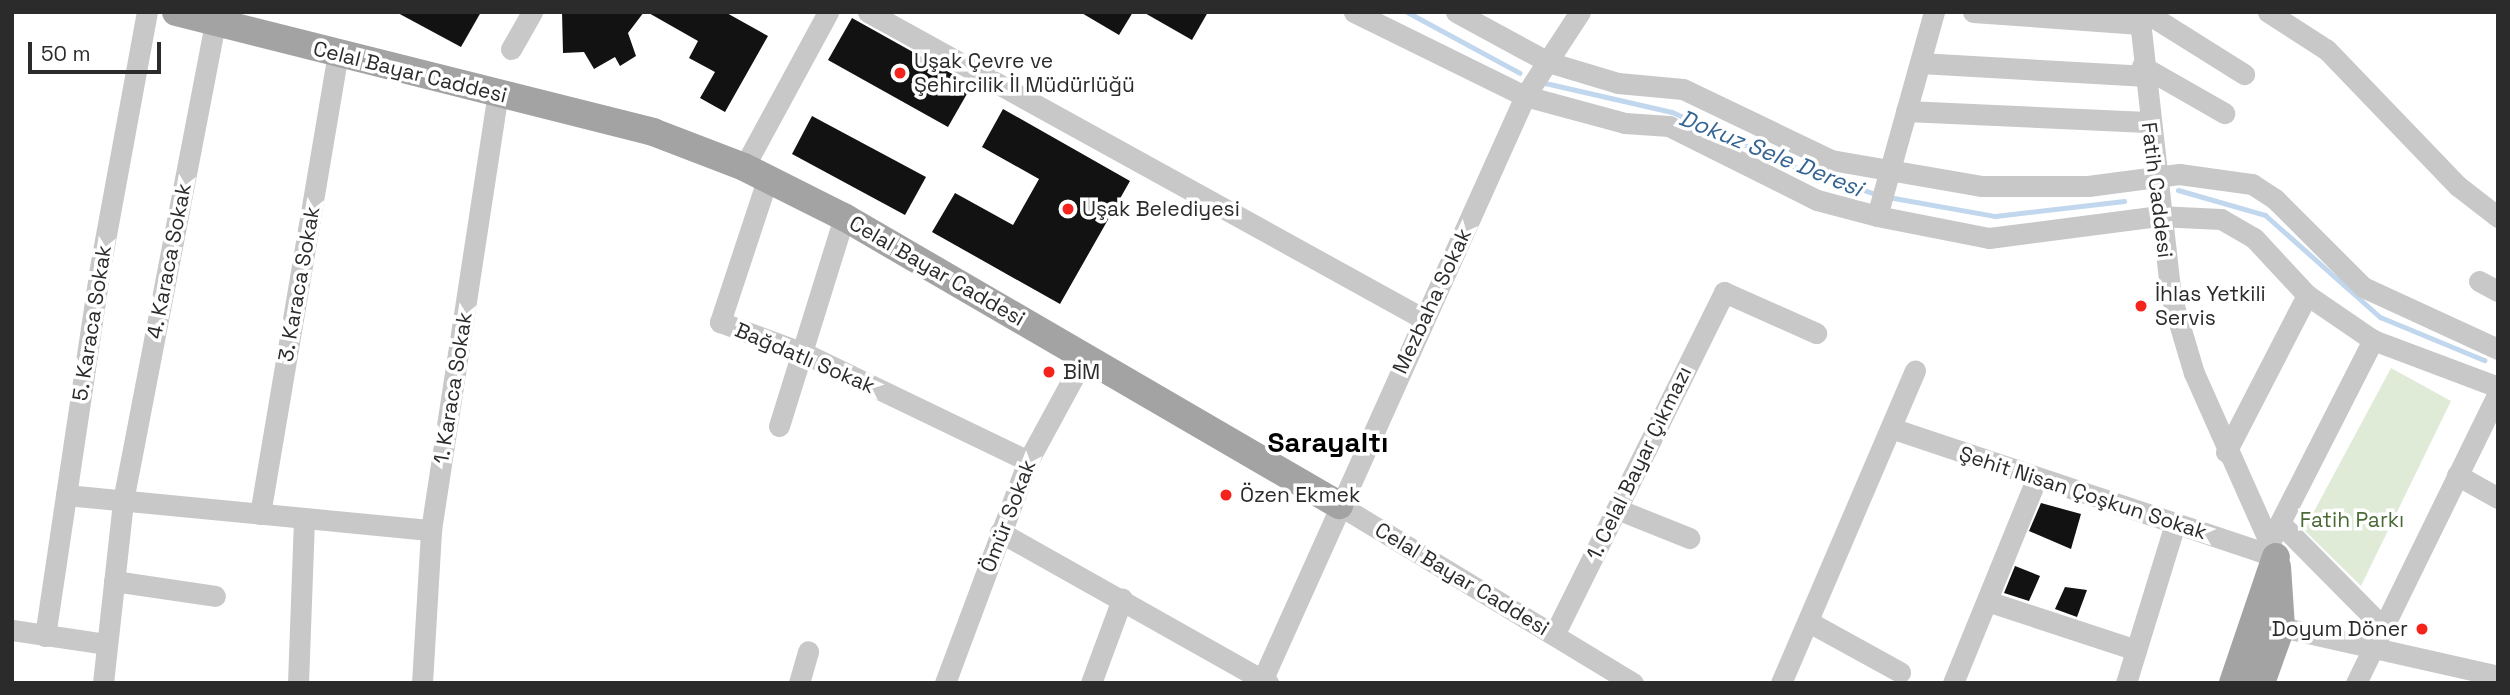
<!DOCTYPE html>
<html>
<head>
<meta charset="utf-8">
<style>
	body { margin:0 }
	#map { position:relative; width:2510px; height:695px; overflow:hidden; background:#fff; font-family:"Space Grotesk",sans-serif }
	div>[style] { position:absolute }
	.green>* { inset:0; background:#e0ebd7 }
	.stream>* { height:5px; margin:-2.5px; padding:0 2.5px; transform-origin:2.5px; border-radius:2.5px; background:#c1d7ed }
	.building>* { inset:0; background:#121212 }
	.minor>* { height:21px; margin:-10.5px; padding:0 10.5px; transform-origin:10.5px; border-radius:10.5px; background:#c8c8c8 }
	.major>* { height:28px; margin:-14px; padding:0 14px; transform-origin:14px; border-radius:14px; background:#a3a3a3 }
	.dots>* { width:19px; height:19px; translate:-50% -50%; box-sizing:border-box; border:4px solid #fff; border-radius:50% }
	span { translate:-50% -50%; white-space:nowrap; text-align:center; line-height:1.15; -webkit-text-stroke:7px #fff; paint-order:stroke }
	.poi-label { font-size:21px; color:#2b2b2b }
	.left { translate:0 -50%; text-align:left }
	.right { translate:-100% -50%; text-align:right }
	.street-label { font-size:21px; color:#2b2b2b }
	.park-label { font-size:21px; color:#496a36 }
	.water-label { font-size:23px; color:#346493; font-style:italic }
	.district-label { font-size:28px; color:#000; font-weight:700 }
	.frame { position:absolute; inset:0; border:14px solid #2b2b2b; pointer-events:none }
	.scale { position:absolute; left:28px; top:42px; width:133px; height:32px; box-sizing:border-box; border:4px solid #2b2b2b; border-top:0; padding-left:9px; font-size:21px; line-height:24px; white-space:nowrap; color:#2b2b2b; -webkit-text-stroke:5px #fff; paint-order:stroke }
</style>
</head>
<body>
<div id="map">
	<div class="green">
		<i style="clip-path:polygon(2391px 368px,2451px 401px,2361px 586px,2304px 530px)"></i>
	</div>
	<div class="stream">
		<i style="left:1407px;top:12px;width:128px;rotate:28.4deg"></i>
		<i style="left:1545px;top:83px;width:130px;rotate:12.9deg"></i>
		<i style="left:1672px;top:112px;width:128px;rotate:24.4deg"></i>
		<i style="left:1789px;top:165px;width:94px;rotate:18.6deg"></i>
		<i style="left:2178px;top:190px;width:91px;rotate:16deg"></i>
		<i style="left:2265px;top:215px;width:154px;rotate:41.6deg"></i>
		<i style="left:2380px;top:317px;width:113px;rotate:22.5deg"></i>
		<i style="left:1888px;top:197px;width:109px;rotate:10.1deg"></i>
		<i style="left:1995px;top:216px;width:130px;rotate:-6.6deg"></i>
	</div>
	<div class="building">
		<i style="clip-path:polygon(396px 12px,481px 12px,461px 47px)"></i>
		<i style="clip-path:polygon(562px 12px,644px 12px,628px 33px,636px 56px,620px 66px,615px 57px,594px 69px,584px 52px,563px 53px)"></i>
		<i style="clip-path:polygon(647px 12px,725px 12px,768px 36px,725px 112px,700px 98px,715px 72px,689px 58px,698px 41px)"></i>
		<i style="clip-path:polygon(1080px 12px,1133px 12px,1119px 35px)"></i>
		<i style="clip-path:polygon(1143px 12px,1208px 12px,1192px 40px)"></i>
		<i style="clip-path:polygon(852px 18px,972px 85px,948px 127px,828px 60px)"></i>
		<i style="clip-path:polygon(1003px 109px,1130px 181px,1060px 304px,932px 232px,955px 193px,1013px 225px,1039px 179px,982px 147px)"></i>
		<i style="clip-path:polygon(812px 116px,926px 177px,905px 215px,792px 154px)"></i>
		<i style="clip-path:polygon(2041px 503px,2081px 514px,2071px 549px,2029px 531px)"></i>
		<i style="clip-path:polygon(2015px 566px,2040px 576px,2029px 601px,2004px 593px)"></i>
		<i style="clip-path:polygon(2065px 587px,2087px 590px,2077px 617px,2055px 609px)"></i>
	</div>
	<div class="minor">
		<i style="left:868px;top:12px;width:635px;rotate:28.91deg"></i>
		<i style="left:1354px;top:12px;width:191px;rotate:26.2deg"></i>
		<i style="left:1525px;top:96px;width:104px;rotate:15.1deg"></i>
		<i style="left:1625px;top:123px;width:44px;rotate:3.9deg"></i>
		<i style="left:1669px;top:126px;width:165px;rotate:26.6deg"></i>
		<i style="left:1817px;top:200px;width:62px;rotate:14.9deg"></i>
		<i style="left:1877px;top:216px;width:114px;rotate:11.1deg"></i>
		<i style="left:1989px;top:238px;width:170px;rotate:-7.4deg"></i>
		<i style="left:2158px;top:216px;width:63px;rotate:2.7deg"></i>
		<i style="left:2221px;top:219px;width:38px;rotate:30deg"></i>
		<i style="left:2254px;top:238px;width:78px;rotate:47.1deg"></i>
		<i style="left:2307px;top:295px;width:80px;rotate:34.3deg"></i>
		<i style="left:2373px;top:340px;width:134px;rotate:20.6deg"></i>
		<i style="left:1456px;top:12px;width:105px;rotate:28.5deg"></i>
		<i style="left:1548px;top:62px;width:73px;rotate:16.7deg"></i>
		<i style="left:1618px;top:83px;width:65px;rotate:5.3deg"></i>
		<i style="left:1683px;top:89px;width:164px;rotate:25.6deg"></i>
		<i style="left:1831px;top:160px;width:152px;rotate:9.8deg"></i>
		<i style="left:1981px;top:186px;width:107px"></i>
		<i style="left:2088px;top:186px;width:92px;rotate:-7.5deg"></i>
		<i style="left:2179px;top:174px;width:74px;rotate:7.8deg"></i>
		<i style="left:2252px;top:184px;width:27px;rotate:33deg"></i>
		<i style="left:2275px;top:199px;width:124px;rotate:45deg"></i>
		<i style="left:2363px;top:287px;width:149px;rotate:24.7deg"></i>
		<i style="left:1973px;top:12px;width:167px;rotate:4.1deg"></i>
		<i style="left:2139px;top:12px;width:286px;rotate:83.6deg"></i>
		<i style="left:2171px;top:296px;width:80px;rotate:73.4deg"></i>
		<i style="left:2194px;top:373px;width:201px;rotate:66deg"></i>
		<i style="left:2145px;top:12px;width:117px;rotate:32.1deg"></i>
		<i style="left:2268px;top:12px;width:70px;rotate:32.8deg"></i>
		<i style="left:2327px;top:50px;width:189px;rotate:46.1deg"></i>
		<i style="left:2458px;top:186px;width:51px;rotate:37.8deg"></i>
		<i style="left:511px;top:49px;width:43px;rotate:-60.4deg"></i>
		<i style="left:1920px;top:63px;width:223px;rotate:3.3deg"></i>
		<i style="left:2142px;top:66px;width:95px;rotate:29.8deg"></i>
		<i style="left:1906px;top:111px;width:241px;rotate:2.6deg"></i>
		<i style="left:744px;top:167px;width:176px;rotate:-61.5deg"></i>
		<i style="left:768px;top:177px;width:153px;rotate:108.3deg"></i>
		<i style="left:720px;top:322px;width:92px;rotate:20.4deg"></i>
		<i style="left:806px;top:354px;width:246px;rotate:25.7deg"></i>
		<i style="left:1877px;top:216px;width:212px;rotate:-74.4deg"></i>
		<i style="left:2479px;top:281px;width:21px;rotate:28deg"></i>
		<i style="left:779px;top:426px;width:219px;rotate:-72.7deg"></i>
		<i style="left:1891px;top:428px;width:406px;rotate:18.5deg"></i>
		<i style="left:2226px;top:452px;width:177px;rotate:-62.7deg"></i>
		<i style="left:2457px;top:475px;width:47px;rotate:29.3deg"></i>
		<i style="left:66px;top:495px;width:367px;rotate:5.5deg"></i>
		<i style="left:1339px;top:505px;width:344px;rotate:31.2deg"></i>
		<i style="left:1617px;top:509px;width:78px;rotate:21.9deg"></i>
		<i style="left:260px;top:514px;width:467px;rotate:-80.4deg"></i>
		<i style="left:2280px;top:523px;width:144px;rotate:45.3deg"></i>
		<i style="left:1000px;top:532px;width:308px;rotate:29.4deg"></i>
		<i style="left:2271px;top:540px;width:225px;rotate:-63deg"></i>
		<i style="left:114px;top:581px;width:102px;rotate:8.4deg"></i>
		<i style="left:1987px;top:601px;width:157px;rotate:18.2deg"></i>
		<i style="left:1809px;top:622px;width:104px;rotate:28.8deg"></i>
		<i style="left:2281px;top:627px;width:222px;rotate:12.7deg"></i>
		<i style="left:12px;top:630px;width:96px;rotate:8.4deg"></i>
		<i style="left:1554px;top:635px;width:383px;rotate:-63.6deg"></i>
		<i style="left:1724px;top:292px;width:101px;rotate:24deg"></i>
		<i style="left:45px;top:636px;width:367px;rotate:-81.5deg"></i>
		<i style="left:99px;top:273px;width:265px;rotate:-79.6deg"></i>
		<i style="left:103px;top:683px;width:183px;rotate:-83.7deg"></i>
		<i style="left:123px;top:501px;width:488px;rotate:-79.1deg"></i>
		<i style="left:298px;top:683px;width:165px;rotate:-87.9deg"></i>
		<i style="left:422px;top:683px;width:153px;rotate:-86.6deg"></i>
		<i style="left:431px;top:530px;width:441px;rotate:-81.3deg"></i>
		<i style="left:799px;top:683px;width:33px;rotate:-74deg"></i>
		<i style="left:945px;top:683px;width:237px;rotate:-69.5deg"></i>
		<i style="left:1028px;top:461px;width:119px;rotate:-61.5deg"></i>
		<i style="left:1091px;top:683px;width:90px;rotate:-69.7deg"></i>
		<i style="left:1261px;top:683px;width:644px;rotate:-65.78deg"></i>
		<i style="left:1525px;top:96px;width:100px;rotate:-56.8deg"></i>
		<i style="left:1781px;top:683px;width:340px;rotate:-66.8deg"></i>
		<i style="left:1953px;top:683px;width:222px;rotate:-67.8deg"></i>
		<i style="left:2126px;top:683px;width:166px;rotate:-72.9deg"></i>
		<i style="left:2356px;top:683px;width:323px;rotate:-63.9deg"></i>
	</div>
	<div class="major">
		<i style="left:176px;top:12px;width:492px;rotate:14.1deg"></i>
		<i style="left:653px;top:132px;width:97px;rotate:21deg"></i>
		<i style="left:744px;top:167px;width:112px;rotate:26.6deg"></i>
		<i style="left:844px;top:217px;width:573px;rotate:30.19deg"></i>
		<i style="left:2233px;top:683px;width:133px;rotate:-71.2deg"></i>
		<i style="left:2261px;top:683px;width:59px;rotate:-70.3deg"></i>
		<i style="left:2281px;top:627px;width:60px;rotate:-93.8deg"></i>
	</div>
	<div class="dots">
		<i style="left:900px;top:73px;background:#f4231c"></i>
		<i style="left:1068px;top:209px;background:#f4231c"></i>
		<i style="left:2141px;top:306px;background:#f4231c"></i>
		<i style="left:1049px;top:372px;background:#f4231c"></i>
		<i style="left:1226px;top:495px;background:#f4231c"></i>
		<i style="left:2422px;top:629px;background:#f4231c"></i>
	</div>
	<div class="poi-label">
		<span class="left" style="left:914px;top:73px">Uşak Çevre ve<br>Şehircilik İl Müdürlüğü</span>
		<span class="left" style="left:1082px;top:209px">Uşak Belediyesi</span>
		<span class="left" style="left:2155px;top:306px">İhlas Yetkili<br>Servis</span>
		<span class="left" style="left:1063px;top:372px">BİM</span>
		<span class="left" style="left:1240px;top:495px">Özen Ekmek</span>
		<span class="right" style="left:2408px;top:629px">Doyum Döner</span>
	</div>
	<div class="street-label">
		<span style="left:410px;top:72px;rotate:14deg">Celal Bayar Caddesi</span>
		<span style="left:2157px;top:190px;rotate:83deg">Fatih Caddesi</span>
		<span style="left:169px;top:261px;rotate:-79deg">4. Karaca Sokak</span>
		<span style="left:937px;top:271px;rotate:30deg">Celal Bayar Caddesi</span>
		<span style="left:299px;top:284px;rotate:-80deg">3. Karaca Sokak</span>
		<span style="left:1432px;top:301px;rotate:-65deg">Mezbaha Sokak</span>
		<span style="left:92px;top:323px;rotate:-81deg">5. Karaca Sokak</span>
		<span style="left:805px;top:358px;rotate:23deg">Bağdatlı Sokak</span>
		<span style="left:453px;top:388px;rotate:-81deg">1. Karaca Sokak</span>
		<span style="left:1639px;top:463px;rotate:-64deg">1. Celal Bayar Çıkmazı</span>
		<span style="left:2083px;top:493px;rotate:18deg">Şehit Nisan Çoşkun Sokak</span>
		<span style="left:1008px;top:516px;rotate:-69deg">Ömür Sokak</span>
		<span style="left:1462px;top:579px;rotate:31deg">Celal Bayar Caddesi</span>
	</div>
	<div class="park-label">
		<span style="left:2352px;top:520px">Fatih Parkı</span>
	</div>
	<div class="water-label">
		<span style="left:1771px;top:153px;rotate:22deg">Dokuz Sele Deresi</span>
	</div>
	<div class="district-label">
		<span style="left:1328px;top:442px">Sarayaltı</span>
	</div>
	<div class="frame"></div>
	<div class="scale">50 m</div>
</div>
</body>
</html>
